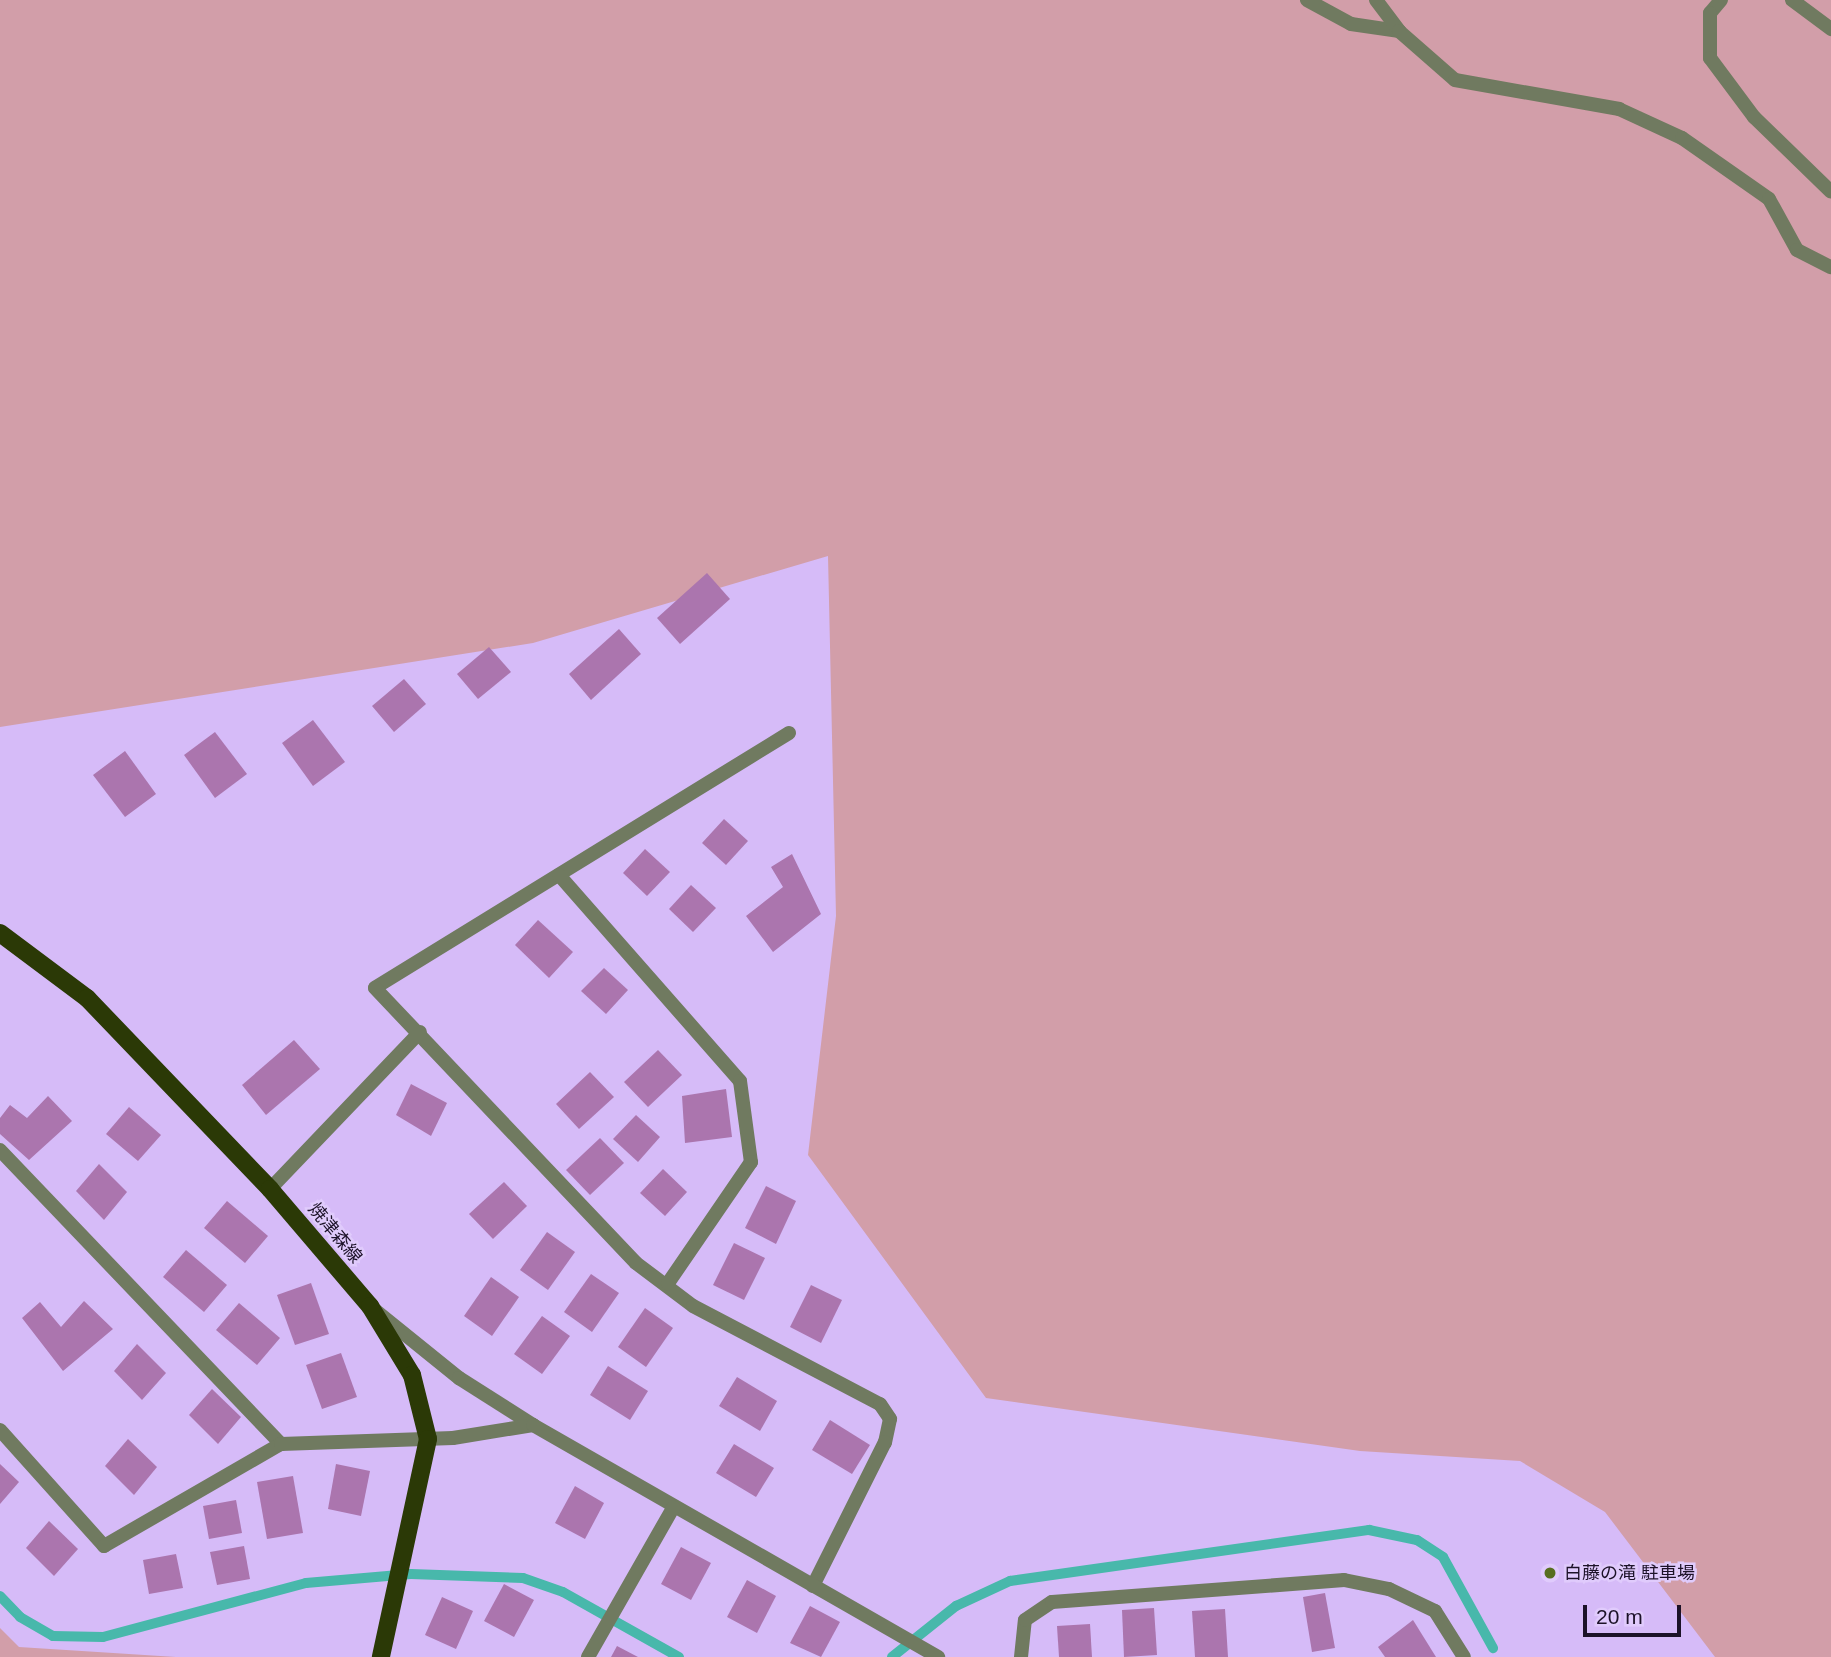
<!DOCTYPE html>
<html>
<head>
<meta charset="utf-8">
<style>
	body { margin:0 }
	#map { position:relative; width:1831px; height:1657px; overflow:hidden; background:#d6bbf8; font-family:Helvetica,"Noto Sans JP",sans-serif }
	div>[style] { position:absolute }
	.green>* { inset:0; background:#d29ea9 }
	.stream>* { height:10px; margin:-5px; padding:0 5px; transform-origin:5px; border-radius:5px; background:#48b8ab }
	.building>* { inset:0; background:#ab75ae }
	.street>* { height:14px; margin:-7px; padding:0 7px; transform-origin:7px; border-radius:7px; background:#707a60 }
	.primary>* { height:18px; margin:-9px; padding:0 9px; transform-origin:9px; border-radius:9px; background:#2b3906 }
	.dots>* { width:19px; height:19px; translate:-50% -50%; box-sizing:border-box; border:4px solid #e0cbfc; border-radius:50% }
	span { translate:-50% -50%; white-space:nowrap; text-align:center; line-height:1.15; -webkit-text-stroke:5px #e0cbfc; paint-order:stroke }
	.street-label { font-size:18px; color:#1c1228 }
	.poi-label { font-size:18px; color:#1c1228 }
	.left { translate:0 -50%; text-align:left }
	.scale { position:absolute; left:1583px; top:1605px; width:98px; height:32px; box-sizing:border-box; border:4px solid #1c1228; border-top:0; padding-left:9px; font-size:21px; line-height:24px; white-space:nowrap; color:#1c1228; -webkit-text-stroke:5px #e0cbfc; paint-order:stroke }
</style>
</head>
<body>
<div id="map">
	<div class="green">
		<i style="clip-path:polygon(0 0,1831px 0,1831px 1657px,1715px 1657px,1605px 1512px,1520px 1461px,1360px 1451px,986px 1398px,808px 1155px,836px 916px,828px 556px,533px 643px,0 727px)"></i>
		<i style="clip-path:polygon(0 1628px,19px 1647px,176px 1657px,0 1657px)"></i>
	</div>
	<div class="stream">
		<i style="left:0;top:1596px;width:29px;rotate:46deg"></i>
		<i style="left:20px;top:1617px;width:38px;rotate:30deg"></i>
		<i style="left:53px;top:1636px;width:50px;rotate:1.1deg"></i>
		<i style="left:103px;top:1637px;width:210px;rotate:-14.9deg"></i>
		<i style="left:306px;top:1583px;width:105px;rotate:-4.9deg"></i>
		<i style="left:411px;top:1574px;width:112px;rotate:2deg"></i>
		<i style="left:523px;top:1578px;width:42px;rotate:19.3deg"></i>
		<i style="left:563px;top:1592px;width:133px;rotate:29.3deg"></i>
		<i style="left:892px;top:1657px;width:82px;rotate:-38.6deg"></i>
		<i style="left:956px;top:1606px;width:60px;rotate:-24.8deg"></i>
		<i style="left:1010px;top:1581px;width:363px;rotate:-8.1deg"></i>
		<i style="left:1369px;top:1530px;width:49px;rotate:11.8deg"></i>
		<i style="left:1417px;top:1540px;width:31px;rotate:33deg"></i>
		<i style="left:1443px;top:1557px;width:104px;rotate:61.2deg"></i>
	</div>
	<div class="building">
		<i style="clip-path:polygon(707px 573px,730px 599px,680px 644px,657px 618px)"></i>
		<i style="clip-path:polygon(619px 629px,641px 654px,591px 700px,569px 674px)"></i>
		<i style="clip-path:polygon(489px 647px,511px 672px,478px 699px,457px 674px)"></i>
		<i style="clip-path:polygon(404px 679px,426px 704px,394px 732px,372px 706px)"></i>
		<i style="clip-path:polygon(313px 720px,345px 762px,313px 786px,282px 743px)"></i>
		<i style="clip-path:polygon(215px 732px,247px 774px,215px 798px,184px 755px)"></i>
		<i style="clip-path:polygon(125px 751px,156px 794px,125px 817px,93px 775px)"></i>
		<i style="clip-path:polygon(724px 819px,748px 841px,726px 865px,702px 843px)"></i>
		<i style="clip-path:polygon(645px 849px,670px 872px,647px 896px,623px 873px)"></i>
		<i style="clip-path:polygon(792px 854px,821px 914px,773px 952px,746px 916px,783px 887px,771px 867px)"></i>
		<i style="clip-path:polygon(691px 885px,716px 908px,693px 932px,669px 909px)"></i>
		<i style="clip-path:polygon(538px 920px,573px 952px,549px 978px,515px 945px)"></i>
		<i style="clip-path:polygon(604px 968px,628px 990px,606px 1014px,581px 991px)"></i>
		<i style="clip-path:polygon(294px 1040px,320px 1069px,266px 1115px,242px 1085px)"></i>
		<i style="clip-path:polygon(658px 1050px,682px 1075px,648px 1107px,624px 1082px)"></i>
		<i style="clip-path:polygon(590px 1072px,614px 1097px,579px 1129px,556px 1104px)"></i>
		<i style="clip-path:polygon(411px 1084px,447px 1103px,431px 1136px,396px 1115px)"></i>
		<i style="clip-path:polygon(726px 1089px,732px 1137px,685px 1143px,682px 1096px)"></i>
		<i style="clip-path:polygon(48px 1096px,72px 1121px,29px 1160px,0 1134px,0 1118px,10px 1105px,27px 1118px)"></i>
		<i style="clip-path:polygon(129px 1107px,161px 1135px,138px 1161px,106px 1134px)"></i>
		<i style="clip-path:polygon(636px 1115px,660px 1137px,638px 1162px,613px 1139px)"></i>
		<i style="clip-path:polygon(600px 1138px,624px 1163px,590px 1195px,566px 1170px)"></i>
		<i style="clip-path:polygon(99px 1164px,127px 1192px,104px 1220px,76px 1191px)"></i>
		<i style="clip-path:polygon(663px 1169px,687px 1192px,665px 1216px,640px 1193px)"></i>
		<i style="clip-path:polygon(504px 1182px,527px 1206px,493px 1239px,469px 1214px)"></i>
		<i style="clip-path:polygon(766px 1186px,796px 1201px,776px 1244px,745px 1228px)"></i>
		<i style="clip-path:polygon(227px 1201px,268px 1236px,245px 1263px,204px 1228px)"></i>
		<i style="clip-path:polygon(547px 1232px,575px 1252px,548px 1290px,520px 1270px)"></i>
		<i style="clip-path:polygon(734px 1243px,765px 1258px,744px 1300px,713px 1285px)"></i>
		<i style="clip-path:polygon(186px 1250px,227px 1285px,204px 1312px,163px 1277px)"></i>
		<i style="clip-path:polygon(591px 1274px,619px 1293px,592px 1332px,564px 1312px)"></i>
		<i style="clip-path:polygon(491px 1277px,519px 1297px,492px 1336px,464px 1316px)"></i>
		<i style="clip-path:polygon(311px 1283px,329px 1334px,295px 1345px,277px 1295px)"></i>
		<i style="clip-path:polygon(811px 1285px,842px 1300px,821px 1343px,790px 1327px)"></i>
		<i style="clip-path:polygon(84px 1301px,113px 1329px,63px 1371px,22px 1318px,40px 1302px,61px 1327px)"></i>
		<i style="clip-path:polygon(239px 1303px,280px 1338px,257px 1365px,216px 1330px)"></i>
		<i style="clip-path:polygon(645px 1308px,673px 1328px,646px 1367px,618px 1347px)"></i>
		<i style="clip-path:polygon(542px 1316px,570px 1336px,542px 1374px,514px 1354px)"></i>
		<i style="clip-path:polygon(137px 1344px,166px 1373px,142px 1400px,114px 1371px)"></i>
		<i style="clip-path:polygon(341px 1353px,357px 1397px,322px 1409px,306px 1365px)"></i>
		<i style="clip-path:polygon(608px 1366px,648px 1391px,630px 1420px,590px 1395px)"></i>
		<i style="clip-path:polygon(737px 1377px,777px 1401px,760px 1431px,719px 1406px)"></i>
		<i style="clip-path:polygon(212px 1389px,241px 1417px,218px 1444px,189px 1415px)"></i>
		<i style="clip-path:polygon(830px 1420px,870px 1445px,852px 1474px,812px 1450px)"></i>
		<i style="clip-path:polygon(128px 1439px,157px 1467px,134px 1495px,105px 1466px)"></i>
		<i style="clip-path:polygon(734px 1444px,774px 1468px,756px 1497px,716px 1473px)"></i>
		<i style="clip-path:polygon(0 1464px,19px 1482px,0 1504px)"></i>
		<i style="clip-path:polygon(336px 1464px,370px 1471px,361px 1516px,328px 1509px)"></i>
		<i style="clip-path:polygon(293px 1476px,303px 1533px,267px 1539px,257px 1482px)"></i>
		<i style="clip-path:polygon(575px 1486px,604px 1503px,585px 1539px,555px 1523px)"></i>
		<i style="clip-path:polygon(236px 1500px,242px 1533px,209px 1539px,203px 1506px)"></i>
		<i style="clip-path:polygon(49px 1521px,78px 1549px,54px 1576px,26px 1548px)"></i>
		<i style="clip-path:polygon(244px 1546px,250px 1579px,217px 1585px,210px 1552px)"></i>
		<i style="clip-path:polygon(681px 1547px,711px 1563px,691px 1600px,661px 1584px)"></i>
		<i style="clip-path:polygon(176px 1554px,183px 1588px,149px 1594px,143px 1560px)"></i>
		<i style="clip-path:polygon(747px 1580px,776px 1596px,757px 1633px,727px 1617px)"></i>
		<i style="clip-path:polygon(504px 1584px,534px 1600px,514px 1637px,484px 1621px)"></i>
		<i style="clip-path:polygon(1325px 1593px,1335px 1648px,1312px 1652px,1303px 1597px)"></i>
		<i style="clip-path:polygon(442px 1597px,473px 1611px,456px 1649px,425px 1635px)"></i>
		<i style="clip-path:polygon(810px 1606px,840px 1622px,821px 1657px,790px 1643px)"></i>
		<i style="clip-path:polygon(1154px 1608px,1157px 1655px,1124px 1657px,1122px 1610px)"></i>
		<i style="clip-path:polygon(1225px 1609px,1228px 1657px,1195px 1657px,1192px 1611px)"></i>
		<i style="clip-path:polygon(1413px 1620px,1436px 1657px,1385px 1657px,1378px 1647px)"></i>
		<i style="clip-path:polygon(1090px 1624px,1092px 1657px,1059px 1657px,1057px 1626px)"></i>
		<i style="clip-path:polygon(617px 1646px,638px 1657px,611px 1657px)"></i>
	</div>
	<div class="street">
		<i style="left:1307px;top:0;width:50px;rotate:28.6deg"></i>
		<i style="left:1351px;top:24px;width:49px;rotate:8.3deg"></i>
		<i style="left:1376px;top:0;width:39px;rotate:53deg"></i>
		<i style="left:1399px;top:31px;width:74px;rotate:41.2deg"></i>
		<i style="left:1455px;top:80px;width:167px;rotate:10deg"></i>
		<i style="left:1619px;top:109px;width:69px;rotate:24.7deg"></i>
		<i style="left:1682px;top:138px;width:106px;rotate:35deg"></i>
		<i style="left:1769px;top:199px;width:58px;rotate:61.2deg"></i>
		<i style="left:1797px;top:250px;width:38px;rotate:27deg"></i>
		<i style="left:1721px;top:0;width:17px;rotate:130deg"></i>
		<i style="left:1710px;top:13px;width:45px;rotate:90deg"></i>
		<i style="left:1710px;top:58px;width:74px;rotate:53.3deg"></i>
		<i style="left:1754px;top:117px;width:107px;rotate:44.2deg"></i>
		<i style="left:1792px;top:0;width:49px;rotate:36.6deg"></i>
		<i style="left:789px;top:733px;width:486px;rotate:148.4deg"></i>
		<i style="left:375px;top:988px;width:379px;rotate:46.5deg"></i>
		<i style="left:636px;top:1263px;width:71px;rotate:37deg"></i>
		<i style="left:693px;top:1306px;width:211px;rotate:27.7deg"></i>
		<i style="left:880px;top:1404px;width:18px;rotate:56deg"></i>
		<i style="left:890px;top:1419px;width:24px;rotate:102deg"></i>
		<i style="left:885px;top:1442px;width:161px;rotate:116.6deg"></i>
		<i style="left:559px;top:875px;width:274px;rotate:48.7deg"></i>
		<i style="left:740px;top:1081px;width:82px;rotate:82.3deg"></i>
		<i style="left:751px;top:1162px;width:147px;rotate:124.4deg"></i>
		<i style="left:0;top:1150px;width:407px;rotate:46.3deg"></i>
		<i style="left:270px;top:1189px;width:217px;rotate:-46.3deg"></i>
		<i style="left:376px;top:1311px;width:107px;rotate:38.9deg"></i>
		<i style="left:459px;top:1378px;width:88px;rotate:32.4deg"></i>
		<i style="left:0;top:1430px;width:156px;rotate:48.1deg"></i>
		<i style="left:104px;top:1546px;width:204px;rotate:-30deg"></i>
		<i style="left:281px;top:1444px;width:172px;rotate:-2deg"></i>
		<i style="left:453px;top:1438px;width:81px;rotate:-9.2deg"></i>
		<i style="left:533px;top:1425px;width:467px;rotate:29.8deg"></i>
		<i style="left:588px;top:1657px;width:172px;rotate:-60.3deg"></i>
		<i style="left:1021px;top:1657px;width:37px;rotate:-84deg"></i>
		<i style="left:1025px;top:1620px;width:32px;rotate:-34deg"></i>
		<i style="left:1052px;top:1602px;width:293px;rotate:-4.3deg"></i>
		<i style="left:1344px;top:1580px;width:46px;rotate:11.3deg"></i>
		<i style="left:1389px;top:1589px;width:51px;rotate:25.6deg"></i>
		<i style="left:1435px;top:1611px;width:54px;rotate:57.8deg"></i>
	</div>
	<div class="primary">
		<i style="left:0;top:933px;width:109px;rotate:36.8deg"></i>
		<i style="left:87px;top:998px;width:265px;rotate:46.2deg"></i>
		<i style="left:270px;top:1189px;width:154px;rotate:49.5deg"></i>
		<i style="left:370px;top:1306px;width:81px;rotate:58.7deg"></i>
		<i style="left:412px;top:1375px;width:66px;rotate:76deg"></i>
		<i style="left:428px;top:1439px;width:223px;rotate:102.2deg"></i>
	</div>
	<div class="dots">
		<i style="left:1550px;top:1573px;background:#576e1f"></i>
	</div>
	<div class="street-label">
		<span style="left:335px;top:1233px;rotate:50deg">焼津森線</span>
	</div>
	<div class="poi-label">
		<span class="left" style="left:1564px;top:1573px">白藤の滝 駐車場</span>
	</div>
	<div class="scale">20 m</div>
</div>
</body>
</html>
